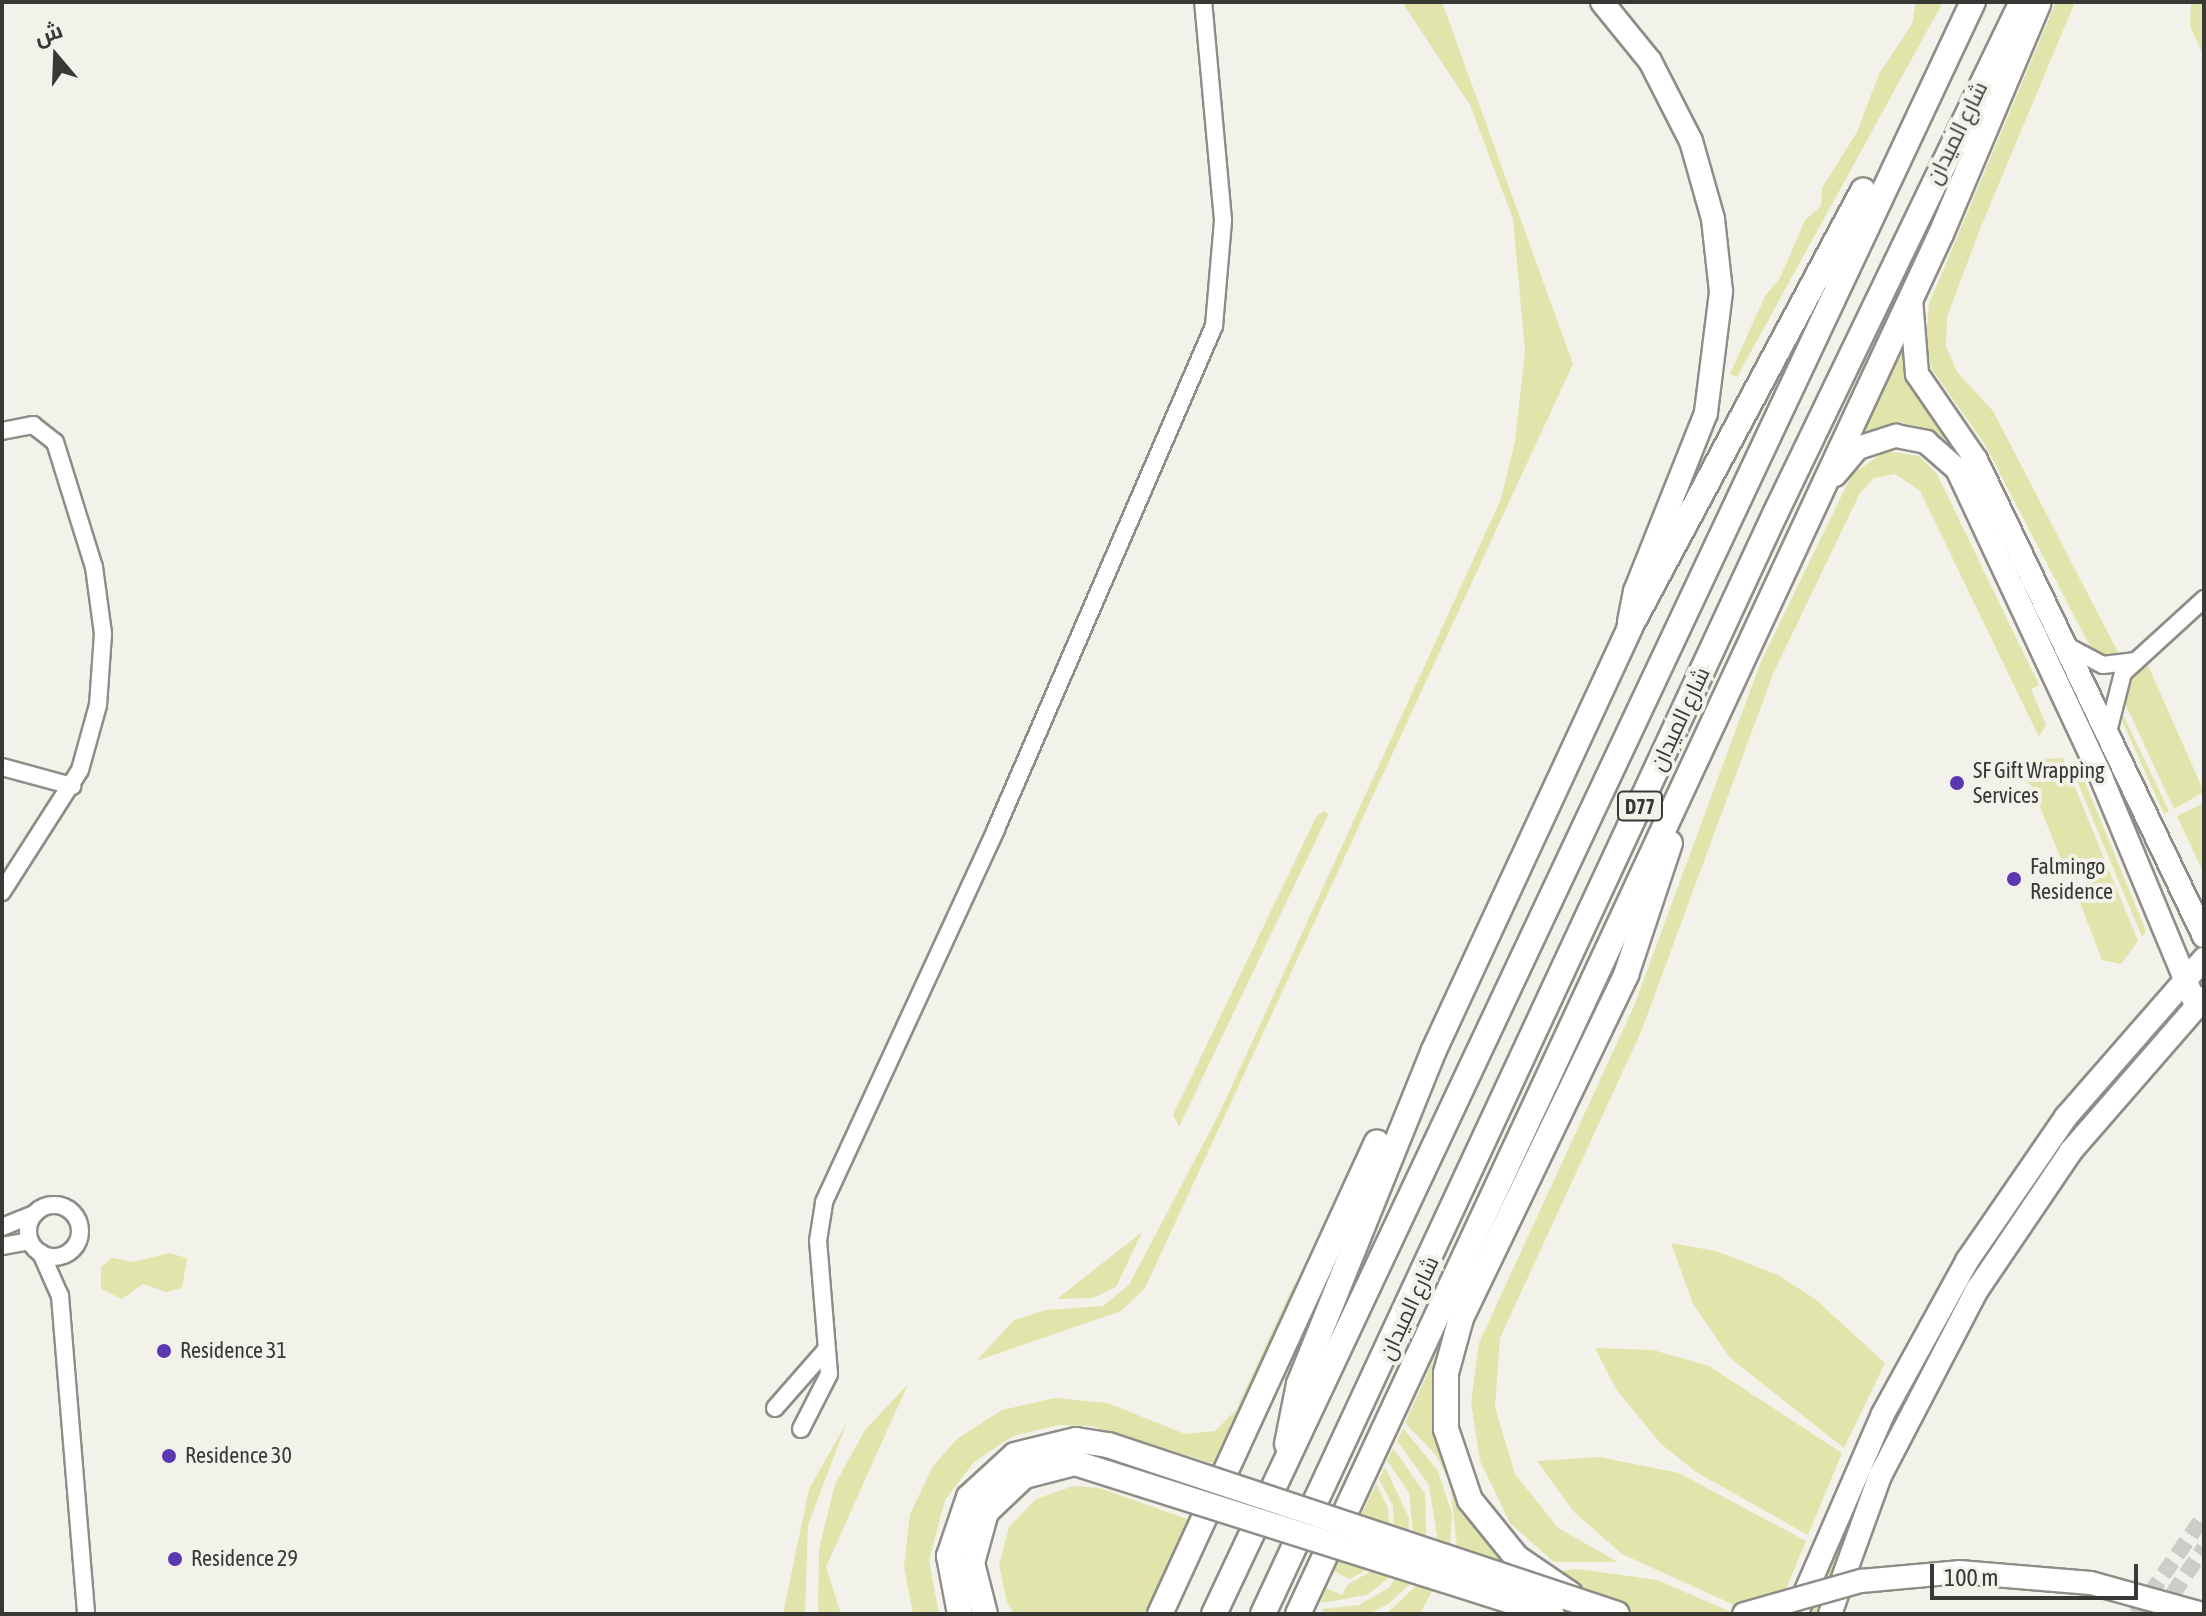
<!DOCTYPE html>
<html>
<head>
<meta charset="utf-8">
<style>
	body { margin:0 }
	#map { position:relative; width:2206px; height:1616px; overflow:hidden; background:#f2f2eb; font-family:"Asap Condensed",Cairo,sans-serif }
	div>[style] { position:absolute }
	.green>* { inset:0; background:#e2e5ab }
	.street-tunnel>* { height:16px; margin-top:-8px; transform-origin:0; background:repeating-linear-gradient(90deg,#cdcdc7 0 16px,transparent 0 24px) }
	.roads { filter:drop-shadow(2px 0 #8d8e87) drop-shadow(-2px 0 #8d8e87) drop-shadow(0 2px #8d8e87) drop-shadow(0 -2px #8d8e87) }
	.street>* { height:16px; margin:-8px; padding:0 8px; transform-origin:8px; border-radius:8px; background:#fff }
	.street>.ring { margin:-8px; padding:0; box-sizing:content-box; background:none; border:16px solid #fff; border-radius:50% }
	.secondary>* { height:22px; margin:-11px; padding:0 11px; transform-origin:11px; border-radius:11px; background:#fff }
	.primary>* { height:24px; margin:-12px; padding:0 12px; transform-origin:12px; border-radius:12px; background:#fff }
	.bridges { filter:drop-shadow(2px 0 #8d8e87) drop-shadow(-2px 0 #8d8e87) drop-shadow(0 2px #8d8e87) drop-shadow(0 -2px #8d8e87) }
	.secondary-bridge>* { height:22px; margin:-11px; padding:0 11px; transform-origin:11px; border-radius:11px; background:#fff }
	.primary-bridge>* { height:24px; margin:-12px; padding:0 12px; transform-origin:12px; border-radius:12px; background:#fff }
	.dots>* { width:22px; height:22px; translate:-50% -50%; box-sizing:border-box; border:4px solid #f2f2eb; border-radius:50% }
	span { translate:-50% -50%; white-space:nowrap; text-align:center; line-height:1.15; -webkit-text-stroke:8px #f2f2eb; paint-order:stroke }
	.shield-label span { padding:2px 6px; background:#f2f2eb; border:2px solid; border-radius:6px; -webkit-text-stroke-width:0 }
	.shield-label { font-size:20px; color:#383835; font-weight:700 }
	.street-label { font-size:22px; color:#383835 }
	.poi-label { font-size:22px; color:#383835 }
	.left { translate:0 -50%; text-align:left }
	.frame { position:absolute; inset:0; border:4px solid #383835; pointer-events:none }
	.north { position:absolute; left:16px; top:16px; width:80px; height:80px; -webkit-text-stroke:6px #f2f2eb; paint-order:stroke; rotate:341deg; font-size:22px; font-weight:700; line-height:32px; text-align:center; color:#383835 }
	.north::after { content:''; display:block; margin:auto; width:28px; height:36px; background:#383835; clip-path:polygon(50% 0,100% 100%,50% 72%,0 100%) }
	.scale { position:absolute; left:1930px; top:1564px; width:208px; height:36px; box-sizing:border-box; border:4px solid #383835; border-top:0; padding-left:10px; font-size:24px; line-height:28px; white-space:nowrap; color:#383835; -webkit-text-stroke:6px #f2f2eb; paint-order:stroke }
</style>
</head>
<body>
<div id="map">
	<div class="green">
		<i style="clip-path:polygon(1402px 2px,1442px 2px,1573px 364px,1145px 1288px,1121px 1311px,976px 1361px,1014px 1320px,1046px 1310px,1103px 1306px,1129px 1285px,1220px 1112px,1501px 499px,1515px 441px,1525px 351px,1513px 219px,1470px 105px)"></i>
		<i style="clip-path:polygon(1916px 2px,1943px 2px,1737px 377px,1730px 374px,1765px 296px,1780px 278px,1805px 220px,1821px 206px,1822px 188px,1857px 132px,1879px 74px,1912px 24px)"></i>
		<i style="clip-path:polygon(2056px 2px,2075px 2px,1980px 229px,1947px 317px,1946px 346px,1957px 372px,1993px 411px,2121px 658px,2095px 656px,1984px 443px,1933px 371px,1925px 349px,1929px 304px)"></i>
		<i style="clip-path:polygon(2191px 2px,2204px 2px,2204px 57px,2190px 26px)"></i>
		<i style="clip-path:polygon(1899px 340px,1908px 376px,1950px 441px,1901px 422px,1858px 434px)"></i>
		<i style="clip-path:polygon(1886px 451px,1919px 456px,1937px 474px,2039px 685px,2031px 689px,2046px 725px,2039px 737px,1920px 491px,1895px 474px,1874px 478px,1860px 493px,1773px 674px,1641px 1032px,1500px 1338px,1495px 1407px,1515px 1474px,1558px 1528px,1618px 1562px,1554px 1562px,1510px 1523px,1480px 1461px,1471px 1402px,1479px 1343px,1634px 1006px,1760px 664px,1852px 474px)"></i>
		<i style="clip-path:polygon(2146px 661px,2204px 792px,2174px 809px,2119px 690px)"></i>
		<i style="clip-path:polygon(2118px 704px,2169px 811px,2164px 814px,2123px 723px)"></i>
		<i style="clip-path:polygon(2063px 758px,2138px 941px,2121px 964px,2102px 960px,2077px 895px,2086px 890px,2086px 878px,2060px 857px,2032px 787px,2022px 777px,2044px 759px)"></i>
		<i style="clip-path:polygon(2070px 764px,2082px 775px,2146px 931px,2142px 937px)"></i>
		<i style="clip-path:polygon(2204px 803px,2204px 874px,2177px 816px)"></i>
		<i style="clip-path:polygon(1325px 811px,1328px 815px,1179px 1127px,1173px 1115px,1317px 815px)"></i>
		<i style="clip-path:polygon(2167px 1011px,2172px 1015px,2046px 1169px,1964px 1293px,1873px 1470px,1821px 1614px,1810px 1614px,1916px 1362px,2029px 1178px)"></i>
		<i style="clip-path:polygon(1142px 1232px,1116px 1287px,1093px 1298px,1057px 1299px)"></i>
		<i style="clip-path:polygon(1671px 1243px,1716px 1251px,1778px 1275px,1815px 1299px,1885px 1363px,1844px 1448px,1730px 1358px,1693px 1304px)"></i>
		<i style="clip-path:polygon(169px 1253px,187px 1258px,182px 1288px,166px 1292px,143px 1284px,122px 1299px,101px 1289px,101px 1267px,112px 1258px,133px 1262px)"></i>
		<i style="clip-path:polygon(1294px 1284px,1301px 1287px,1222px 1466px,1091px 1426px,1059px 1425px,1013px 1436px,974px 1462px,945px 1500px,929px 1560px,939px 1614px,913px 1614px,904px 1567px,910px 1514px,933px 1466px,957px 1439px,1002px 1410px,1055px 1398px,1108px 1403px,1185px 1434px,1215px 1431px,1236px 1410px)"></i>
		<i style="clip-path:polygon(1439px 1347px,1436px 1367px,1477px 1526px,1502px 1561px,1457px 1547px,1450px 1483px,1436px 1455px,1405px 1423px)"></i>
		<i style="clip-path:polygon(1595px 1348px,1653px 1350px,1709px 1366px,1842px 1453px,1808px 1535px,1696px 1472px,1660px 1443px,1616px 1389px)"></i>
		<i style="clip-path:polygon(908px 1384px,826px 1567px,841px 1614px,818px 1614px,819px 1549px,835px 1484px,865px 1430px)"></i>
		<i style="clip-path:polygon(847px 1422px,808px 1525px,805px 1614px,783px 1614px,809px 1489px)"></i>
		<i style="clip-path:polygon(1403px 1428px,1438px 1471px,1452px 1514px,1449px 1559px,1420px 1614px,1386px 1614px,1418px 1584px,1437px 1536px,1429px 1485px,1397px 1441px)"></i>
		<i style="clip-path:polygon(1393px 1448px,1425px 1494px,1427px 1551px,1409px 1585px,1388px 1604px,1369px 1614px,1325px 1614px,1322px 1609px,1359px 1605px,1390px 1587px,1414px 1543px,1409px 1492px,1387px 1461px)"></i>
		<i style="clip-path:polygon(1599px 1457px,1679px 1473px,1806px 1541px,1786px 1589px,1754px 1614px,1622px 1554px,1574px 1512px,1537px 1461px)"></i>
		<i style="clip-path:polygon(1385px 1467px,1409px 1518px,1408px 1542px,1394px 1574px,1367px 1595px,1321px 1603px,1326px 1588px,1342px 1595px,1347px 1585px,1378px 1567px,1394px 1535px,1393px 1506px,1379px 1479px)"></i>
		<i style="clip-path:polygon(1376px 1484px,1388px 1508px,1390px 1532px,1371px 1567px,1350px 1579px,1334px 1571px)"></i>
		<i style="clip-path:polygon(1073px 1486px,1099px 1488px,1190px 1520px,1145px 1614px,1014px 1614px,1007px 1602px,999px 1565px,1009px 1527px,1036px 1499px)"></i>
		<i style="clip-path:polygon(1578px 1569px,1657px 1580px,1736px 1614px,1522px 1614px,1537px 1574px)"></i>
	</div>
	<div class="street-tunnel">
		<i style="left:2136px;top:1614px;width:119px;rotate:-55.2deg"></i>
		<i style="left:2159px;top:1614px;width:80px;rotate:-55.7deg"></i>
	</div>
	<div class="roads">
		<div class="street">
			<i style="left:2px;top:431px;width:32px;rotate:-11deg"></i>
			<i style="left:33px;top:425px;width:28px;rotate:38deg"></i>
			<i style="left:55px;top:442px;width:131px;rotate:72.7deg"></i>
			<i style="left:94px;top:567px;width:68px;rotate:82.3deg"></i>
			<i style="left:103px;top:634px;width:71px;rotate:94deg"></i>
			<i style="left:98px;top:705px;width:67px;rotate:105.5deg"></i>
			<i style="left:80px;top:770px;width:145px;rotate:122.6deg"></i>
			<i style="left:2069px;top:647px;width:38px;rotate:28deg"></i>
			<i style="left:2103px;top:665px;width:31px;rotate:-7deg"></i>
			<i style="left:2109px;top:728px;width:57px;rotate:-75.7deg"></i>
			<i style="left:2123px;top:673px;width:110px;rotate:-42.4deg"></i>
			<i style="left:2px;top:767px;width:73px;rotate:15.2deg"></i>
			<i class="ring" style="left:28px;top:1205px;width:36px;height:36px"></i>
			<i style="left:2px;top:1227px;width:35px;rotate:-22deg"></i>
			<i style="left:2px;top:1246px;width:28px;rotate:-10deg"></i>
			<i style="left:41px;top:1253px;width:47px;rotate:66.2deg"></i>
			<i style="left:60px;top:1296px;width:319px;rotate:85.3deg"></i>
			<i style="left:775px;top:1408px;width:77px;rotate:-48.7deg"></i>
			<i style="left:801px;top:1429px;width:62px;rotate:-63deg"></i>
			<i style="left:829px;top:1374px;width:133px;rotate:-94.7deg"></i>
			<i style="left:818px;top:1241px;width:39px;rotate:-81deg"></i>
			<i style="left:824px;top:1202px;width:411px;rotate:-65.2deg"></i>
			<i style="left:996px;top:829px;width:548px;rotate:-66.57deg"></i>
			<i style="left:1214px;top:326px;width:106px;rotate:-85.1deg"></i>
			<i style="left:1223px;top:220px;width:219px;rotate:-95.2deg"></i>
		</div>
		<div class="secondary">
			<i style="left:1602px;top:2px;width:76px;rotate:50.9deg"></i>
			<i style="left:1650px;top:61px;width:90px;rotate:62.9deg"></i>
			<i style="left:1691px;top:141px;width:81px;rotate:74.2deg"></i>
			<i style="left:1713px;top:219px;width:73px;rotate:83.7deg"></i>
			<i style="left:1721px;top:292px;width:122px;rotate:97.1deg"></i>
			<i style="left:1706px;top:413px;width:192px;rotate:111.7deg"></i>
			<i style="left:1635px;top:591px;width:32px;rotate:101deg"></i>
			<i style="left:1911px;top:299px;width:75px;rotate:85.4deg"></i>
			<i style="left:1917px;top:374px;width:104px;rotate:55.5deg"></i>
			<i style="left:1976px;top:460px;width:528px;rotate:64.41deg"></i>
			<i style="left:1835px;top:475px;width:35px;rotate:-50deg"></i>
			<i style="left:1858px;top:448px;width:40px;rotate:-18deg"></i>
			<i style="left:1896px;top:436px;width:31px;rotate:11deg"></i>
			<i style="left:1926px;top:442px;width:41px;rotate:41.1deg"></i>
			<i style="left:1957px;top:469px;width:340px;rotate:64.9deg"></i>
			<i style="left:2101px;top:777px;width:247px;rotate:67.4deg"></i>
			<i style="left:1796px;top:1614px;width:218px;rotate:-66.5deg"></i>
			<i style="left:1883px;top:1414px;width:175px;rotate:-61.2deg"></i>
			<i style="left:1967px;top:1261px;width:175px;rotate:-55.5deg"></i>
			<i style="left:2066px;top:1117px;width:210px;rotate:-48.9deg"></i>
			<i style="left:1830px;top:1614px;width:147px;rotate:-70.1deg"></i>
			<i style="left:1880px;top:1476px;width:210px;rotate:-62.5deg"></i>
			<i style="left:1977px;top:1290px;width:168px;rotate:-55.9deg"></i>
			<i style="left:2071px;top:1151px;width:203px;rotate:-49deg"></i>
		</div>
		<div class="primary">
			<i style="left:1287px;top:1444px;width:61px;rotate:-78.7deg"></i>
			<i style="left:1299px;top:1384px;width:360px;rotate:-68deg"></i>
			<i style="left:1434px;top:1050px;width:464px;rotate:-65.1deg"></i>
			<i style="left:1629px;top:629px;width:497px;rotate:-61.9deg"></i>
			<i style="left:1570px;top:1594px;width:64px;rotate:-145.8deg"></i>
			<i style="left:1517px;top:1558px;width:75px;rotate:-129deg"></i>
			<i style="left:1470px;top:1500px;width:75px;rotate:-108.7deg"></i>
			<i style="left:1446px;top:1429px;width:56px;rotate:-90deg"></i>
			<i style="left:1446px;top:1373px;width:57px;rotate:-74.7deg"></i>
			<i style="left:1461px;top:1318px;width:381px;rotate:-64.3deg"></i>
			<i style="left:1626px;top:975px;width:139px;rotate:-71.6deg"></i>
			<i style="left:1160px;top:1614px;width:519px;rotate:-65.31deg"></i>
			<i style="left:1214px;top:1614px;width:1782px;rotate:-64.79deg"></i>
			<i style="left:1263px;top:1614px;width:1213px;rotate:-65.04deg"></i>
			<i style="left:1775px;top:514px;width:568px;rotate:-64.25deg"></i>
			<i style="left:1298px;top:1614px;width:1522px;rotate:-65.02deg"></i>
			<i style="left:1941px;top:234px;width:250px;rotate:-67.1deg"></i>
		</div>
	</div>
	<div class="bridges">
		<div class="secondary-bridge">
			<i style="left:1744px;top:1614px;width:122px;rotate:-15.8deg"></i>
			<i style="left:1861px;top:1581px;width:98px;rotate:-5.2deg"></i>
			<i style="left:1959px;top:1572px;width:132px;rotate:4.8deg"></i>
			<i style="left:2091px;top:1583px;width:116px;rotate:15.5deg"></i>
		</div>
		<div class="primary-bridge">
			<i style="left:960px;top:1614px;width:59px;rotate:-100.7deg"></i>
			<i style="left:949px;top:1556px;width:62px;rotate:-71.3deg"></i>
			<i style="left:969px;top:1497px;width:62px;rotate:-42.4deg"></i>
			<i style="left:1015px;top:1455px;width:63px;rotate:-13.8deg"></i>
			<i style="left:1076px;top:1440px;width:32px;rotate:9deg"></i>
			<i style="left:1108px;top:1445px;width:536px;rotate:18.37deg"></i>
			<i style="left:985px;top:1614px;width:53px;rotate:-104.3deg"></i>
			<i style="left:972px;top:1563px;width:53px;rotate:-74.6deg"></i>
			<i style="left:986px;top:1512px;width:52px;rotate:-43.5deg"></i>
			<i style="left:1024px;top:1476px;width:53px;rotate:-14.3deg"></i>
			<i style="left:1075px;top:1463px;width:500px;rotate:17.57deg"></i>
		</div>
	</div>
	<div class="dots">
		<i style="left:1957px;top:783px;background:#5b38b0"></i>
		<i style="left:2014px;top:879px;background:#5b38b0"></i>
		<i style="left:164px;top:1351px;background:#5b38b0"></i>
		<i style="left:169px;top:1456px;background:#5b38b0"></i>
		<i style="left:175px;top:1559px;background:#5b38b0"></i>
	</div>
	<div class="shield-label">
		<span style="left:1640px;top:806px">D77</span>
	</div>
	<div class="street-label">
		<span style="left:1957px;top:133px;rotate:-64deg">شارع الميدان</span>
		<span style="left:1680px;top:719px;rotate:-65deg">شارع الميدان</span>
		<span style="left:1409px;top:1308px;rotate:-65deg">شارع الميدان</span>
	</div>
	<div class="poi-label">
		<span class="left" style="left:1973px;top:783px">SF Gift Wrapping<br>Services</span>
		<span class="left" style="left:2030px;top:879px">Falmingo<br>Residence</span>
		<span class="left" style="left:180px;top:1351px">Residence 31</span>
		<span class="left" style="left:185px;top:1456px">Residence 30</span>
		<span class="left" style="left:191px;top:1559px">Residence 29</span>
	</div>
	<div class="frame"></div>
	<div class="north">ش</div>
	<div class="scale">100 m</div>
</div>
</body>
</html>
